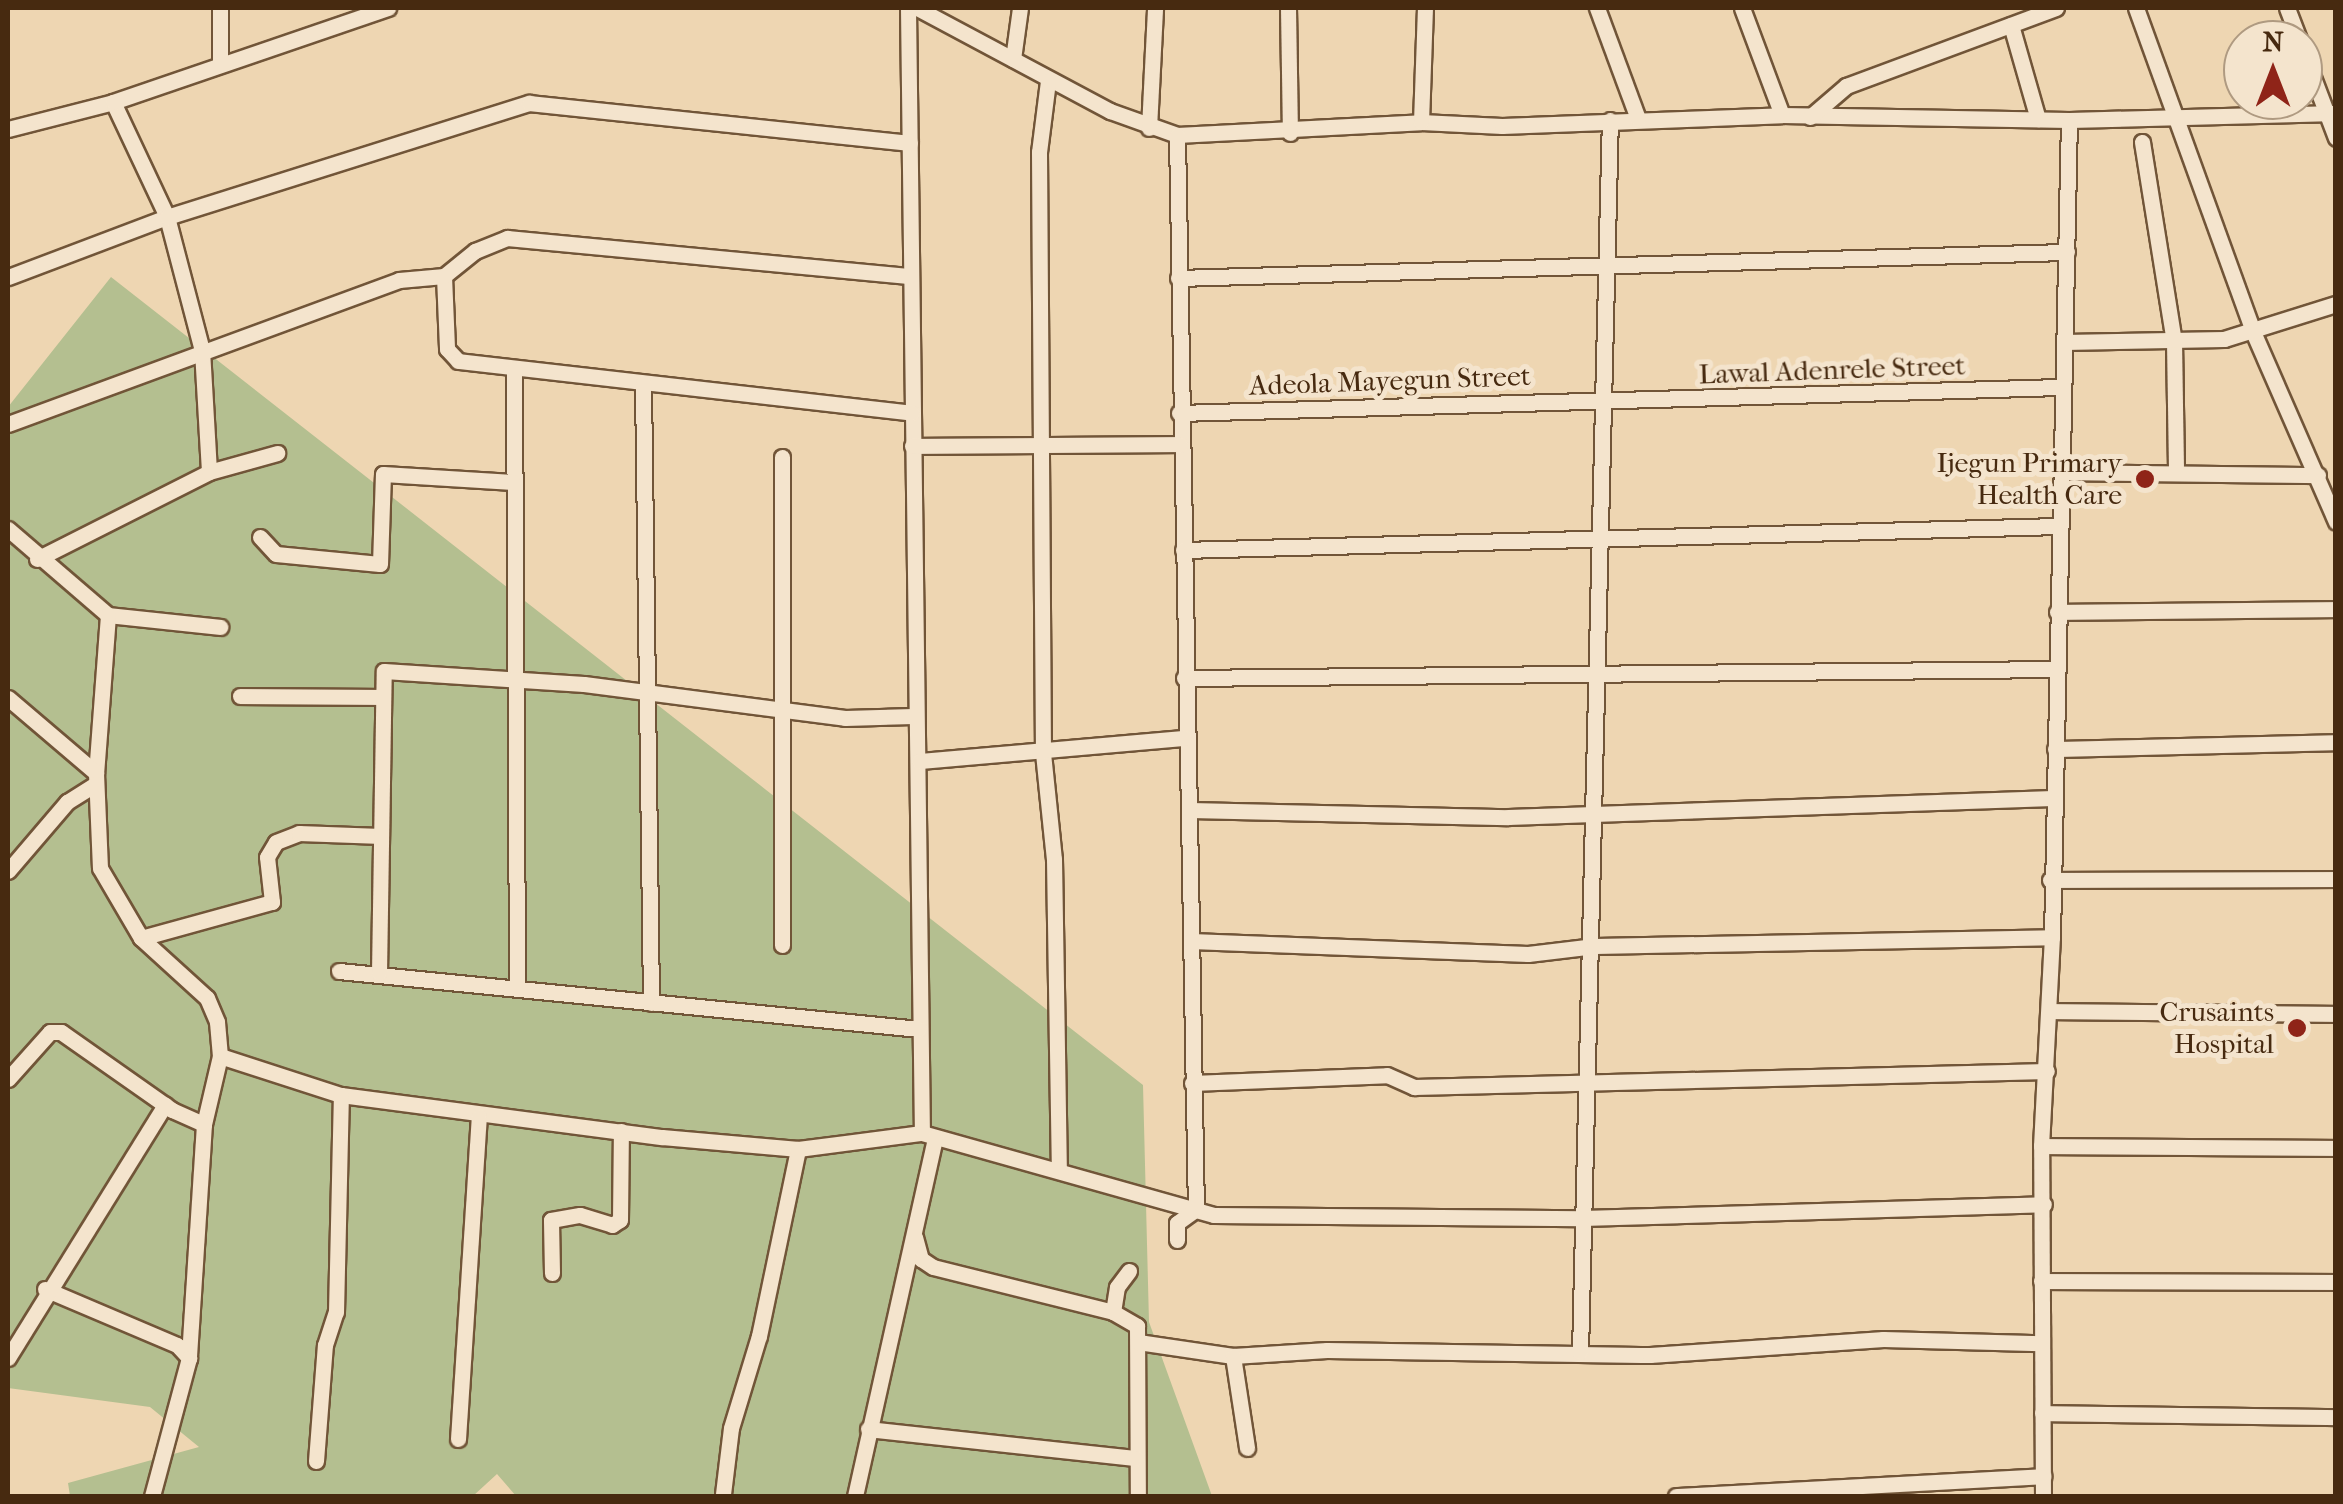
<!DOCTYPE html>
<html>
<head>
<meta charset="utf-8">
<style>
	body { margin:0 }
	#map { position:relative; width:2343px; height:1504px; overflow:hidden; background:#eed6b2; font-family:"IM FELL French Canon",serif }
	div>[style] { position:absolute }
	.green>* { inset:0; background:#b4bf90 }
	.roads { filter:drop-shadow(2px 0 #715538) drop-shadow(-2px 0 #715538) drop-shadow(0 2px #715538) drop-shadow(0 -2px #715538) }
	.minor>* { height:15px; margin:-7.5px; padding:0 7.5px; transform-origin:7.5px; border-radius:7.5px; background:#f4e4cd }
	.dots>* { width:28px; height:28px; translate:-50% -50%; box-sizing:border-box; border:5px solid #f4e4cd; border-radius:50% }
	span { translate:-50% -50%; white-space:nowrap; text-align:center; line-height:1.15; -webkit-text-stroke:10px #f4e4cd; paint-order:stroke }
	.street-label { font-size:28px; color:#472a10 }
	.poi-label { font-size:28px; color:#472a10 }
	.right { translate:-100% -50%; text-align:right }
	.frame { position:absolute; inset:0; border:10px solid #472a10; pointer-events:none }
	.north { position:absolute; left:2223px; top:20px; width:100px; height:100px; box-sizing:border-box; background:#f4e4cd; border:2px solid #af9a81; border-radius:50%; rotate:0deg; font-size:28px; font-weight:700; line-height:40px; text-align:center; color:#472a10 }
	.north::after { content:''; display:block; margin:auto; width:35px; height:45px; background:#8f2418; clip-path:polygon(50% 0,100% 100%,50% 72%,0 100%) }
</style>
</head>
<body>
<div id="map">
	<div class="green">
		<i style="clip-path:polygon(111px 277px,1143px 1085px,1149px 1322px,1212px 1496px,516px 1496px,497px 1474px,473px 1496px,70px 1496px,68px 1483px,199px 1447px,150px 1407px,8px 1388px,8px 407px)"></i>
	</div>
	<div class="roads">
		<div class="minor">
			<i style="left:220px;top:8px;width:53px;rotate:90deg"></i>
			<i style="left:908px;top:8px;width:1125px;rotate:89.29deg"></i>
			<i style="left:917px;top:8px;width:219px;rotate:28.1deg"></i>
			<i style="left:1110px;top:111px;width:71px;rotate:19.7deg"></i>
			<i style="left:1177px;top:135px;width:244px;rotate:-3deg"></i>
			<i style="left:1421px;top:122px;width:81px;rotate:2.8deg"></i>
			<i style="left:1502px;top:126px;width:280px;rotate:-2.2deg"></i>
			<i style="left:1782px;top:115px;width:287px;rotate:1deg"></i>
			<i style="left:2069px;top:120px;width:267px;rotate:-1.5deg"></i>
			<i style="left:1288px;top:8px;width:125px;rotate:89.1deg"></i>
			<i style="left:1597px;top:8px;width:118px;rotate:69.7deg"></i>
			<i style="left:1742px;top:8px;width:114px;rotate:69.5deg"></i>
			<i style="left:2136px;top:8px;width:347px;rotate:70.1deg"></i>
			<i style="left:2254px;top:334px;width:205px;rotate:66.4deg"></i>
			<i style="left:2287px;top:8px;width:34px;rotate:69deg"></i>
			<i style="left:2011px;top:25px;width:98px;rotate:74deg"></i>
			<i style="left:2303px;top:51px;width:93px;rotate:69.2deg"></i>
			<i style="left:1013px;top:59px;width:51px;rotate:-82.2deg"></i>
			<i style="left:1048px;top:81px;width:72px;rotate:97.2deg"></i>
			<i style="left:1039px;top:152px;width:601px;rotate:89.62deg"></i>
			<i style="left:1043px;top:753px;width:107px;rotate:84.1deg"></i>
			<i style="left:1054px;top:859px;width:309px;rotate:89.1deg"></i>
			<i style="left:113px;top:102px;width:127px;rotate:64.8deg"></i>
			<i style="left:167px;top:217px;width:138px;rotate:75.3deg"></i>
			<i style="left:202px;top:350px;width:122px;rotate:86.7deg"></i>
			<i style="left:1810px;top:117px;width:48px;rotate:-40.7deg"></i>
			<i style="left:1846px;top:86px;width:224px;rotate:-20.4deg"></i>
			<i style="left:1421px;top:122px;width:114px;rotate:-88deg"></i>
			<i style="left:1149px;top:128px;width:120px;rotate:-87.1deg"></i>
			<i style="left:8px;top:129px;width:108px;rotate:-14.4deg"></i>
			<i style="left:113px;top:102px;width:291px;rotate:-18.9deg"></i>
			<i style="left:1177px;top:135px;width:1074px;rotate:88.99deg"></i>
			<i style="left:2142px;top:142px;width:202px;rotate:80.9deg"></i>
			<i style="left:2174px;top:341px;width:132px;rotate:89.1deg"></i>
			<i style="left:444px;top:276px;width:73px;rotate:87.6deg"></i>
			<i style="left:447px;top:349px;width:16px;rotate:47deg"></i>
			<i style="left:458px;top:361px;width:457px;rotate:6.5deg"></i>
			<i style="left:8px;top:277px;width:170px;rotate:-20.7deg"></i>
			<i style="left:167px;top:217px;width:380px;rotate:-17.5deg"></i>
			<i style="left:529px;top:103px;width:383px;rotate:6deg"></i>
			<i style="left:1178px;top:278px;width:889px;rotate:-1.68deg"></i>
			<i style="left:2064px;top:342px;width:160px;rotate:-1.1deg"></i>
			<i style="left:2224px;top:339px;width:117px;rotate:-17.4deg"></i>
			<i style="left:514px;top:369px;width:617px;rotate:89.72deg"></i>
			<i style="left:643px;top:383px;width:620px;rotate:89.26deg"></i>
			<i style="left:1179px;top:413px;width:883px;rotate:-1.69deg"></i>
			<i style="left:8px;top:424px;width:417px;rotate:-20.2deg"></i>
			<i style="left:399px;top:280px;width:45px;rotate:-5.1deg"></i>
			<i style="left:444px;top:276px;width:40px;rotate:-39deg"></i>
			<i style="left:475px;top:251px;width:35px;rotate:-22deg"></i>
			<i style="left:507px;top:238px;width:403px;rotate:5.4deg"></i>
			<i style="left:912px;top:446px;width:268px;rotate:-0.4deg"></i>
			<i style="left:782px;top:457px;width:488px;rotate:90deg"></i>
			<i style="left:2061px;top:472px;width:257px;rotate:0.7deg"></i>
			<i style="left:8px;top:529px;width:132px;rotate:40.7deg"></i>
			<i style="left:108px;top:615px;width:113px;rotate:6.1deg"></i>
			<i style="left:260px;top:537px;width:23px;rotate:47deg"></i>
			<i style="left:276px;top:554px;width:104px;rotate:5.5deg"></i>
			<i style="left:380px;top:564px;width:90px;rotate:-88.1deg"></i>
			<i style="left:383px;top:474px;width:130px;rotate:3.5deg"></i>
			<i style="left:1183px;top:550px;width:875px;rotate:-1.57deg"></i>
			<i style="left:37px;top:559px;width:193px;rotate:-26.8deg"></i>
			<i style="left:209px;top:472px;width:71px;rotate:-15.6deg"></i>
			<i style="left:2057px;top:612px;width:279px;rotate:-0.6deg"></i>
			<i style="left:108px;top:615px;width:158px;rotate:94.3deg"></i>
			<i style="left:96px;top:773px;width:95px;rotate:87.6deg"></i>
			<i style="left:100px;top:868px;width:81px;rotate:59.6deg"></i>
			<i style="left:141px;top:938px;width:89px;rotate:42.3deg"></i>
			<i style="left:207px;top:998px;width:26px;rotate:67deg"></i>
			<i style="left:217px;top:1022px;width:34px;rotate:85deg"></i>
			<i style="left:220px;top:1056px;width:70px;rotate:103.2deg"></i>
			<i style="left:204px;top:1124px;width:234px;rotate:93.7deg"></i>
			<i style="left:1184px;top:678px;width:871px;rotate:-0.59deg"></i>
			<i style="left:240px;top:696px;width:140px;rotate:0.4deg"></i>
			<i style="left:8px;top:698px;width:116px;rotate:40.4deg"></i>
			<i style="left:2055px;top:749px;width:281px;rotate:-1.4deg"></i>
			<i style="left:919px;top:761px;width:266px;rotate:-5deg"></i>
			<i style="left:1190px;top:810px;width:318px;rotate:1.3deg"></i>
			<i style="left:1508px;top:817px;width:545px;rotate:-2deg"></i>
			<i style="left:8px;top:871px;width:91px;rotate:-49.5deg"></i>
			<i style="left:67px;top:802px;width:34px;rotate:-32deg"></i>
			<i style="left:2050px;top:880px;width:286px;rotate:-0.2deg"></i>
			<i style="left:141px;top:938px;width:136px;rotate:-15.4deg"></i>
			<i style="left:272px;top:902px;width:45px;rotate:-96.3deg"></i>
			<i style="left:267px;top:857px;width:17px;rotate:-59deg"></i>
			<i style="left:276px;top:842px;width:25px;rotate:-21deg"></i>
			<i style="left:299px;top:833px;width:82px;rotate:2.1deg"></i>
			<i style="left:1191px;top:941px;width:337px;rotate:2.2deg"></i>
			<i style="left:1528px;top:954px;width:67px;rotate:-6.8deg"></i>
			<i style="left:1595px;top:946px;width:457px;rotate:-1.1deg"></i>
			<i style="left:339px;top:971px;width:583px;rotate:5.71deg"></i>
			<i style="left:379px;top:973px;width:302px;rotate:-89.1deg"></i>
			<i style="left:384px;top:671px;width:200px;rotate:3.7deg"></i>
			<i style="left:584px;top:684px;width:263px;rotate:7.4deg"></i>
			<i style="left:845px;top:718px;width:68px;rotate:-1.7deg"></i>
			<i style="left:2050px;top:1011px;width:286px;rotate:0.6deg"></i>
			<i style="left:220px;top:1056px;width:127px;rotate:17.9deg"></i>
			<i style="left:341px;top:1095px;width:324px;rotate:7.5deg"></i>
			<i style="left:662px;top:1137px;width:137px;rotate:5deg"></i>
			<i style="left:798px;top:1149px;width:125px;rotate:-7.4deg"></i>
			<i style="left:922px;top:1133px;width:303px;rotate:15.7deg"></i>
			<i style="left:1214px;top:1215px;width:368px;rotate:0.5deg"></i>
			<i style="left:1582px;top:1218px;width:462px;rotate:-1.7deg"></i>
			<i style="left:8px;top:1079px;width:63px;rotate:-48.2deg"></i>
			<i style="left:50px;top:1032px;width:11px"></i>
			<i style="left:61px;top:1032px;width:136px;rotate:35.1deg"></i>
			<i style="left:172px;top:1110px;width:35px;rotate:24deg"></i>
			<i style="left:1192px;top:1083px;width:195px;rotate:-2.3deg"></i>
			<i style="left:1387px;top:1075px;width:30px;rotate:24deg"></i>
			<i style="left:1414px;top:1087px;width:633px;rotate:-1.45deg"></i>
			<i style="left:2041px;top:1146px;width:295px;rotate:0.4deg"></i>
			<i style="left:915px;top:1237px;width:23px;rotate:75deg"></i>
			<i style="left:921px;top:1259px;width:14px;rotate:34deg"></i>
			<i style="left:933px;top:1267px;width:186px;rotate:14deg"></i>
			<i style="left:1113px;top:1312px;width:28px;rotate:30deg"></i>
			<i style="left:1137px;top:1326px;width:170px;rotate:89.7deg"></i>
			<i style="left:1177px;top:1240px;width:17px;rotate:-90deg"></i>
			<i style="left:1177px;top:1223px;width:24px;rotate:-36deg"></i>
			<i style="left:552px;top:1273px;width:53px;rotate:-91.1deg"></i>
			<i style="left:551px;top:1220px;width:29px;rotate:-10deg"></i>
			<i style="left:580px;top:1215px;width:34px;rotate:17deg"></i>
			<i style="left:612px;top:1225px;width:9px;rotate:-32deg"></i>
			<i style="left:620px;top:1220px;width:89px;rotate:-89.4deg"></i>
			<i style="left:2041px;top:1281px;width:295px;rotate:0.2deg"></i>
			<i style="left:45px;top:1289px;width:143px;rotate:23deg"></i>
			<i style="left:177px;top:1345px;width:18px;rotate:47deg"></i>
			<i style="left:189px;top:1358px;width:143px;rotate:105deg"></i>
			<i style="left:1113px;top:1312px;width:25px;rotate:-81deg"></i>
			<i style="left:1117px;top:1287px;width:20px;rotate:-53deg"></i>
			<i style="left:1138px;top:1342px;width:96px;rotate:8.4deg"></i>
			<i style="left:1233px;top:1356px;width:94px;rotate:-3.7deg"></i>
			<i style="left:1327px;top:1350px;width:323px;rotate:0.9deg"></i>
			<i style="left:1650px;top:1355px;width:234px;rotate:-3.9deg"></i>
			<i style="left:1883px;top:1339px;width:158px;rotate:1.5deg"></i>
			<i style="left:1580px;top:1352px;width:1232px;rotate:-88.61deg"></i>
			<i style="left:1233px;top:1356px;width:93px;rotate:81.3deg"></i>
			<i style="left:8px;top:1358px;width:298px;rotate:-58.2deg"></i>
			<i style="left:2042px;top:1413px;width:294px;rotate:0.8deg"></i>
			<i style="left:868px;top:1429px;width:270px;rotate:6.2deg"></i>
			<i style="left:458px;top:1439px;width:323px;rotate:-86.3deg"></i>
			<i style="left:316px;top:1461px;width:116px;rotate:-85.6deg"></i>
			<i style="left:325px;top:1345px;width:35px;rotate:-72deg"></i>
			<i style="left:336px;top:1312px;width:217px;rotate:-88.7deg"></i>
			<i style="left:723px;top:1494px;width:66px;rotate:-83.1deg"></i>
			<i style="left:731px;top:1428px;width:96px;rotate:-73.1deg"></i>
			<i style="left:759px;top:1336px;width:191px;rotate:-78.2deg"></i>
			<i style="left:855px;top:1496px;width:367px;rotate:-77.4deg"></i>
			<i style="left:1676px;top:1496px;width:368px;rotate:-3.1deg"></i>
			<i style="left:2043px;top:1496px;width:350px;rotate:-90.3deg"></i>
			<i style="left:2041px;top:1146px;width:209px;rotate:-87deg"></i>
			<i style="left:2052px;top:937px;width:817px;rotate:-88.81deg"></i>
		</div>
	</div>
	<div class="dots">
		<i style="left:2145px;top:479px;background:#8f2418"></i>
		<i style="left:2297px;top:1028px;background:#8f2418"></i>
	</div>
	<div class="street-label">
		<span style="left:1832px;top:370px;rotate:-2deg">Lawal Adenrele Street</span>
		<span style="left:1390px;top:381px;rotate:-2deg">Adeola Mayegun Street</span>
	</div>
	<div class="poi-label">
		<span class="right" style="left:2122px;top:479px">Ijegun Primary<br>Health Care</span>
		<span class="right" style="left:2274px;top:1028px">Crusaints<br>Hospital</span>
	</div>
	<div class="frame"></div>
	<div class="north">N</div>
</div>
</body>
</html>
